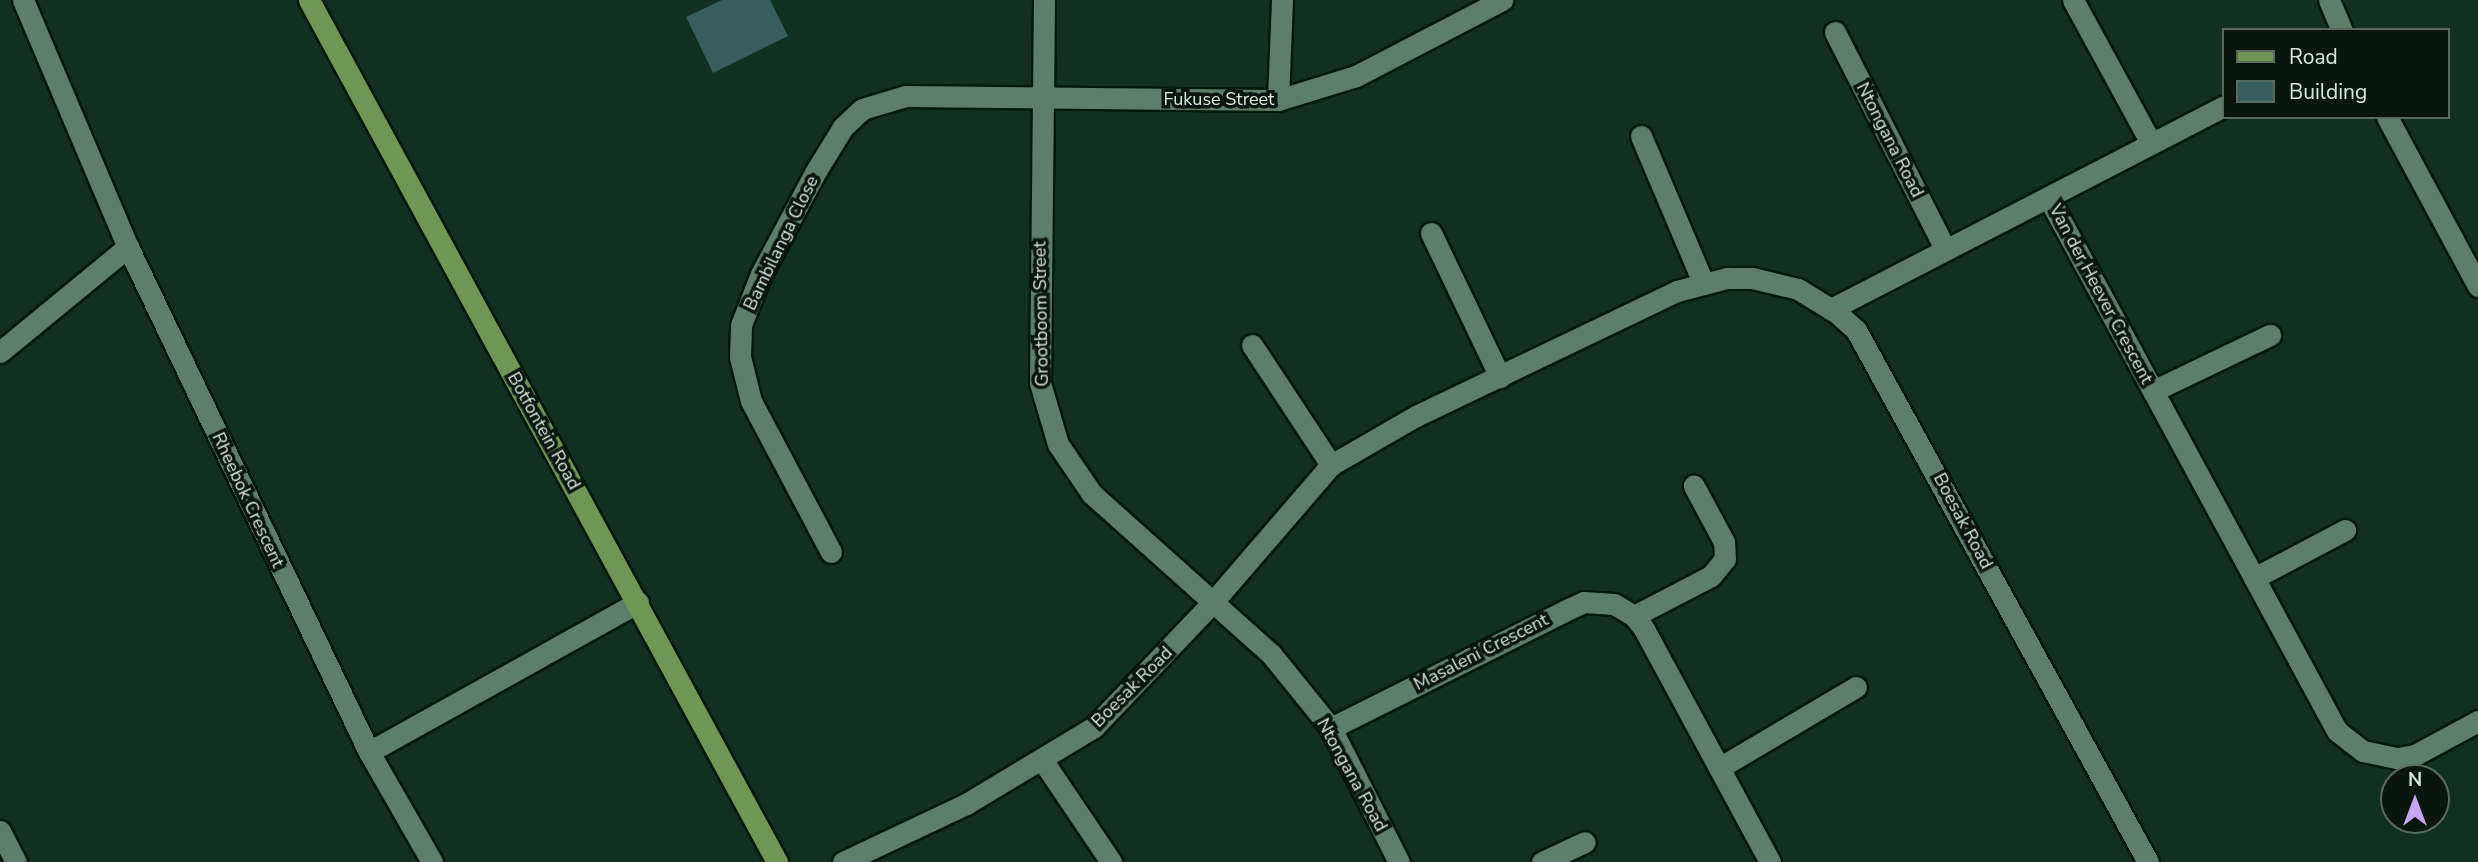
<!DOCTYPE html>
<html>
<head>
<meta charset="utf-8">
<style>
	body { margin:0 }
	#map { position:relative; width:2478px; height:862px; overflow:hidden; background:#123021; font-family:"Nunito Sans",sans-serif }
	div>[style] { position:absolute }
	.building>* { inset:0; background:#365f5b }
	.roads { filter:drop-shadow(2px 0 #00180a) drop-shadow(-2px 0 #00180a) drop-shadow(0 2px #00180a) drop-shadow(0 -2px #00180a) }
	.minor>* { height:21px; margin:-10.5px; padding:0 10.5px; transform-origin:10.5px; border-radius:10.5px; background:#5e7e6c }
	.major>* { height:21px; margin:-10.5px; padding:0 10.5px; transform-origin:10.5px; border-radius:10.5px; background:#709656 }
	span { translate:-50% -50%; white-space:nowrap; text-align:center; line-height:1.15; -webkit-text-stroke:7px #09150e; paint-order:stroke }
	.street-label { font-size:18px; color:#d7e9de }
	.legend { position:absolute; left:2222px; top:28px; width:228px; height:91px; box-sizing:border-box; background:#09150e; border:2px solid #5b6a61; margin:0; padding:9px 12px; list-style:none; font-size:21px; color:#d7e9de }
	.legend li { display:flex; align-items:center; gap:14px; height:35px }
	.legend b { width:35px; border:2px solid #5b6a61 }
	.north { position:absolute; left:2380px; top:764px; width:70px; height:70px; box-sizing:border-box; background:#09150e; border:2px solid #5b6a61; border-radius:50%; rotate:0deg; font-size:19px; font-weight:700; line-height:28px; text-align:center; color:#d7e9de }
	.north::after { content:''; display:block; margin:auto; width:24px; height:32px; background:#c8a5ef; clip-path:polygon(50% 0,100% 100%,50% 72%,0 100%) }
</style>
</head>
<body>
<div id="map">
	<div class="building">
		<i style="clip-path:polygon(722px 0,770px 0,788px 36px,713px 73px,686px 17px)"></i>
	</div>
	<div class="roads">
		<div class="minor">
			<i style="left:23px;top:0;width:268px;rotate:67deg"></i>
			<i style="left:128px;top:247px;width:560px;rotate:64.49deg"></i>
			<i style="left:369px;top:752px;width:127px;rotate:60.2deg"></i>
			<i style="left:1044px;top:0;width:383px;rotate:90.6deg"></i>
			<i style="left:1040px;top:383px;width:64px;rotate:73.6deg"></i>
			<i style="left:1058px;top:444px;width:60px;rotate:55.8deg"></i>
			<i style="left:1092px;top:494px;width:240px;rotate:41.8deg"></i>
			<i style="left:1271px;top:654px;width:95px;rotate:51deg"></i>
			<i style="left:1331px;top:728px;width:150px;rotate:63.1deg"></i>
			<i style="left:2073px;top:0;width:163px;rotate:61.4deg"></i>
			<i style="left:2329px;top:0;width:33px;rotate:67deg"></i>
			<i style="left:1835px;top:32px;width:243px;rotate:63.1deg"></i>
			<i style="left:1278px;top:100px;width:100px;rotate:-87.7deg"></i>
			<i style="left:2387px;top:117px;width:192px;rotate:61.7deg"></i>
			<i style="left:1641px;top:136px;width:159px;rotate:67deg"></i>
			<i style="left:2048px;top:197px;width:607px;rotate:61.58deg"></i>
			<i style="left:2337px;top:731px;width:33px;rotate:38deg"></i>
			<i style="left:2363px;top:751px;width:35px;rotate:12deg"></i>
			<i style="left:2397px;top:758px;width:18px;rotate:-9deg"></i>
			<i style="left:2415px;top:755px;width:72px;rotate:-28.4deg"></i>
			<i style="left:1431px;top:233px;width:160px;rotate:64.4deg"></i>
			<i style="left:1831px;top:309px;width:442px;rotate:-27.3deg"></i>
			<i style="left:1252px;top:345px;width:144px;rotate:56.6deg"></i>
			<i style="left:0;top:352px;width:166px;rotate:-39.4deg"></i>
			<i style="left:2153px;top:391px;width:130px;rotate:-25.6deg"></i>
			<i style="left:831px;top:552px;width:171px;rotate:-117.9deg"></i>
			<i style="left:751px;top:401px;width:45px;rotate:-104deg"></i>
			<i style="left:740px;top:357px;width:32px;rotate:-88deg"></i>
			<i style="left:741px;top:325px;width:55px;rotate:-68.6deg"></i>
			<i style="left:761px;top:274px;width:117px;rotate:-61.9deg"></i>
			<i style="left:816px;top:171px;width:52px;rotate:-58.5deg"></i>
			<i style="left:843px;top:127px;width:26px;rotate:-43deg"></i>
			<i style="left:862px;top:109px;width:46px;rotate:-16.5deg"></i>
			<i style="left:906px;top:96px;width:372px;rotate:0.6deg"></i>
			<i style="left:1278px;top:100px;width:82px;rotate:-17.1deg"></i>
			<i style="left:1356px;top:76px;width:165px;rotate:-27.5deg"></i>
			<i style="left:2254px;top:578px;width:103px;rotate:-27.8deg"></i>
			<i style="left:1634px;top:616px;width:87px;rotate:-27.5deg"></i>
			<i style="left:1711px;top:576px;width:22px;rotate:-51deg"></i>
			<i style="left:1725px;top:559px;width:17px;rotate:-93deg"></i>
			<i style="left:1724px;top:542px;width:64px;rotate:-118.2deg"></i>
			<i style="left:1331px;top:728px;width:268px;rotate:-26.6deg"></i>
			<i style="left:1571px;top:608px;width:14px;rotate:-25deg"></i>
			<i style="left:1584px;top:602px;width:30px;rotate:4deg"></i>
			<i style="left:1614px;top:604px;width:23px;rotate:31deg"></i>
			<i style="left:1634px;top:616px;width:16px;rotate:52deg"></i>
			<i style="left:1644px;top:629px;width:265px;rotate:61.6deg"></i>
			<i style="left:369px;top:752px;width:308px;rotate:-29.1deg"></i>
			<i style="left:1043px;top:761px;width:122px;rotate:56deg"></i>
			<i style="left:1719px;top:768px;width:159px;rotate:-30.6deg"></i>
			<i style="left:0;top:831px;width:35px;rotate:63deg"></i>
			<i style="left:843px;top:862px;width:136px;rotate:-25.2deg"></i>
			<i style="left:966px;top:804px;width:149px;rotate:-31deg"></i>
			<i style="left:1094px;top:727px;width:173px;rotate:-46.4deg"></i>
			<i style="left:1213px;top:602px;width:181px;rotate:-49.3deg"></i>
			<i style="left:1331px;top:465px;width:98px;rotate:-30deg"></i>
			<i style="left:1416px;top:416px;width:289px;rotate:-25.6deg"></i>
			<i style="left:1677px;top:291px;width:52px;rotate:-14.6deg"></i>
			<i style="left:1727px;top:278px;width:25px"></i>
			<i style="left:1752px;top:278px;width:47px;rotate:13.4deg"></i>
			<i style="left:1798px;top:289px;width:46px;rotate:31.6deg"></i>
			<i style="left:1837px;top:313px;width:25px;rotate:42deg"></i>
			<i style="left:1856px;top:330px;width:607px;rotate:61.24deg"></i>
			<i style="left:1542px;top:862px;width:47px;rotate:-24.9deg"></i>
		</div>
		<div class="major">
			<i style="left:309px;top:0;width:981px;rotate:61.5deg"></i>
		</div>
	</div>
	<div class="street-label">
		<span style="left:1219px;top:99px">Fukuse Street</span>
		<span style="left:1890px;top:140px;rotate:63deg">Ntongana Road</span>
		<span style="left:781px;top:243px;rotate:-64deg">Bambilanga Close</span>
		<span style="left:2101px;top:294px;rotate:62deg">Van der Heever Crescent</span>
		<span style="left:1041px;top:314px;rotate:-91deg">Grootboom Street</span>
		<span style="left:544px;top:431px;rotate:61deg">Botfontein Road</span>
		<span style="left:248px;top:500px;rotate:65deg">Rheebok Crescent</span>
		<span style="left:1963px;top:521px;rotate:62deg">Boesak Road</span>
		<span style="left:1481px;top:652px;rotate:-27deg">Masaleni Crescent</span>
		<span style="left:1132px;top:687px;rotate:-45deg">Boesak Road</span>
		<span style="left:1352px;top:775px;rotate:61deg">Ntongana Road</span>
	</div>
	<ul class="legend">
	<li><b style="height:9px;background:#709656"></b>Road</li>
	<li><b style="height:19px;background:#365f5b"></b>Building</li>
	</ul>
	<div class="north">N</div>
</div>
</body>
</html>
